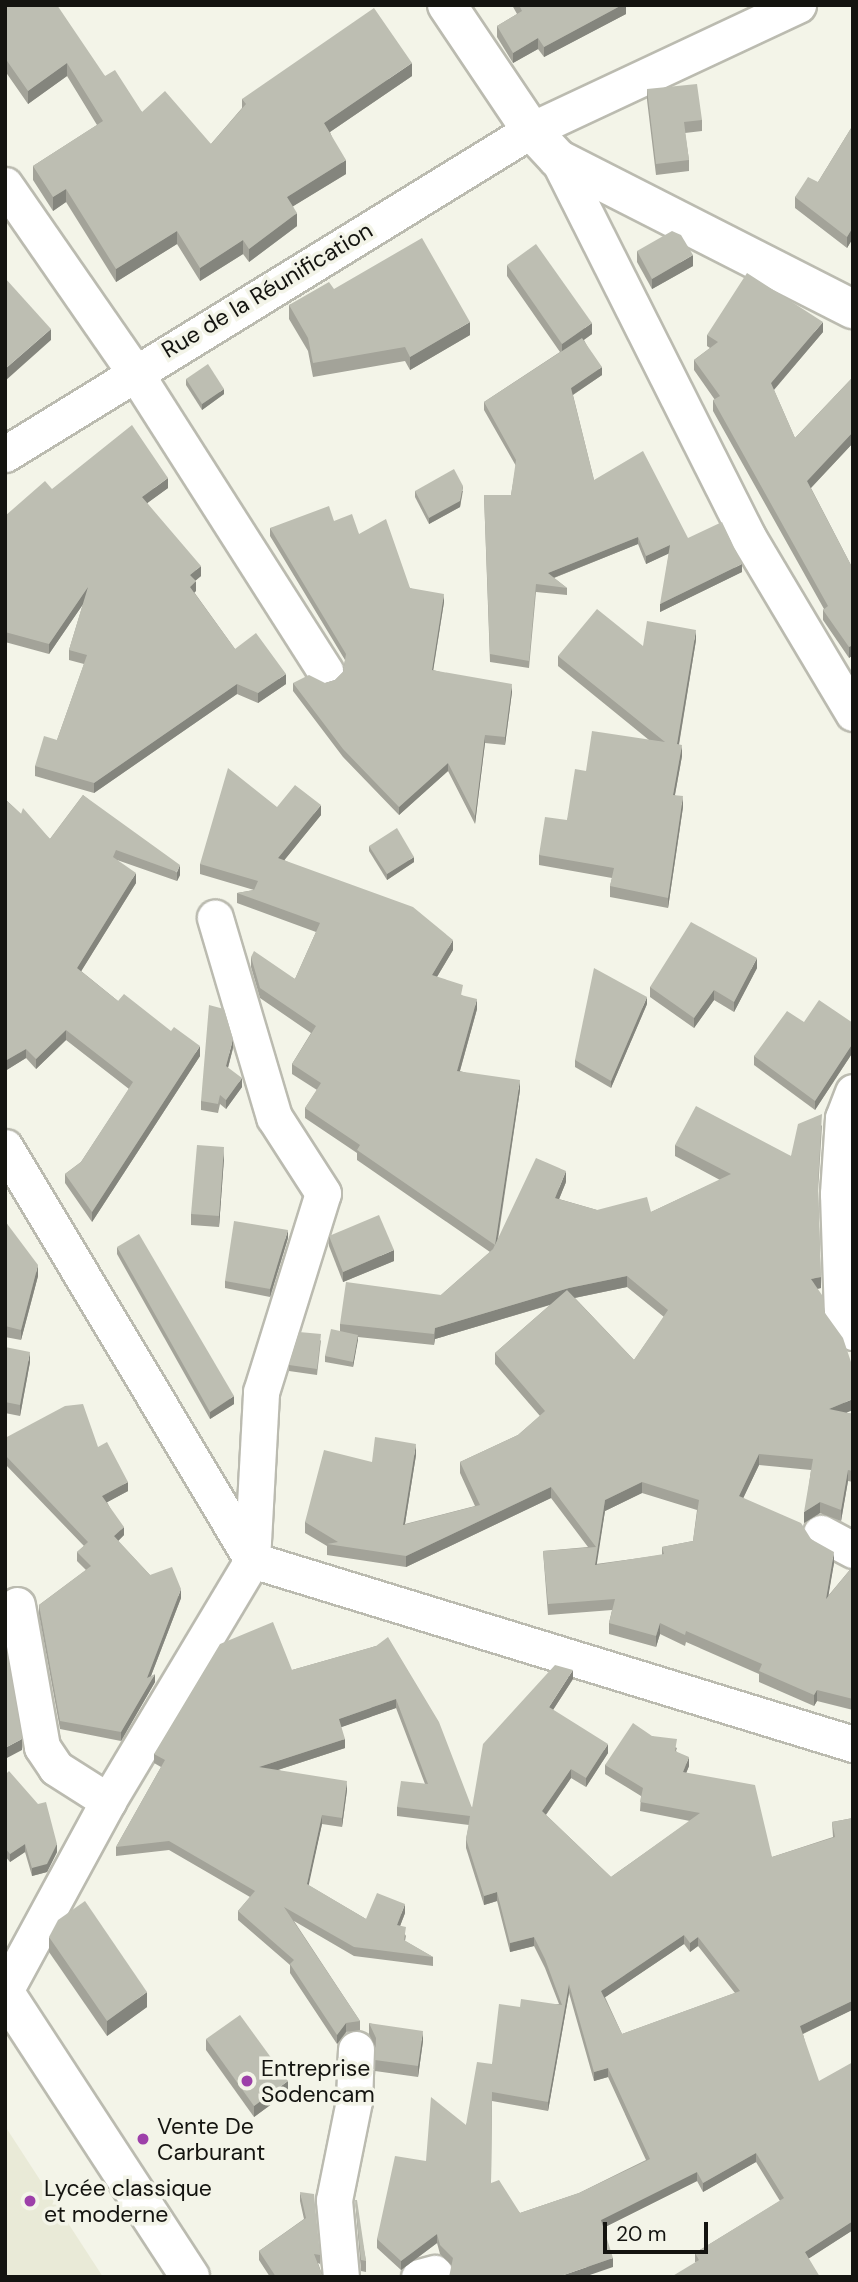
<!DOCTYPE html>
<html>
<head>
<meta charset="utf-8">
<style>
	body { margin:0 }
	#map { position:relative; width:858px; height:2282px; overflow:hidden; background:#f3f4e8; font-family:"DM Sans",sans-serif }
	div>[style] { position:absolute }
	.built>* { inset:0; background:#e9ead7 }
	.roads { filter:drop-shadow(2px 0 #bbbbb0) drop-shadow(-2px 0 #bbbbb0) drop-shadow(0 2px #bbbbb0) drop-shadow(0 -2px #bbbbb0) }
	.minor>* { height:35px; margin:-17.5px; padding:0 17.5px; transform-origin:17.5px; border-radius:17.5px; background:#fff }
	.tertiary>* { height:38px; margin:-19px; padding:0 19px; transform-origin:19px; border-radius:19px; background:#fff }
	.secondary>* { height:38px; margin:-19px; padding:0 19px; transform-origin:19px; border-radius:19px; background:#fff }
	.wall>* { inset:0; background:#a3a399 }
	.shaded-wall>* { inset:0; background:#84857d }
	.building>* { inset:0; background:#bdbeb2 }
	.dots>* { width:19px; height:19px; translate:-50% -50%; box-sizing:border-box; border:4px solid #f3f4e8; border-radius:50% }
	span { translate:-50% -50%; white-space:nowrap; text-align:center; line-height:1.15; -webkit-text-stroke:7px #f3f4e8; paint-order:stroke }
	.street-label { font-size:23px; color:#141410 }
	.poi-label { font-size:23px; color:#141410 }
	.left { translate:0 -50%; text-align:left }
	.frame { position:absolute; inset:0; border:7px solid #141410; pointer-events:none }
	.scale { position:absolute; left:603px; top:2222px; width:105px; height:32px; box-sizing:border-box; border:4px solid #141410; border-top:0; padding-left:9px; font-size:21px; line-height:24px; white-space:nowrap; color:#141410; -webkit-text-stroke:5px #f3f4e8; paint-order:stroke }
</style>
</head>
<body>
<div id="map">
	<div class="built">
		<i style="clip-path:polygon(5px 2126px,103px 2277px,5px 2277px)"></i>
	</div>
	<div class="roads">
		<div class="minor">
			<i style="left:558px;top:159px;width:423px;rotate:63.3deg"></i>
			<i style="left:748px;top:537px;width:205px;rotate:59.2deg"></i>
			<i style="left:5px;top:185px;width:226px;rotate:55.3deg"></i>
			<i style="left:134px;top:371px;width:356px;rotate:57.5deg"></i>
			<i style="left:5px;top:454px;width:618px;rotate:-31.63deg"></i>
			<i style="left:531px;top:130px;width:295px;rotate:-25.1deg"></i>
			<i style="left:853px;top:1092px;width:28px;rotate:111deg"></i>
			<i style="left:843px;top:1118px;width:76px;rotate:93.8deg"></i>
			<i style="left:838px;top:1194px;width:120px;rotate:88.1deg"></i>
			<i style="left:842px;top:1314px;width:21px;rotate:59deg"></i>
			<i style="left:5px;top:1147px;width:481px;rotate:59.1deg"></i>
			<i style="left:252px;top:1560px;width:629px;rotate:17.02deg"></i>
			<i style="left:821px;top:1533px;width:36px;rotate:28deg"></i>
			<i style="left:17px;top:1605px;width:144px;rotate:80deg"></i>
			<i style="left:42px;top:1747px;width:25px;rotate:56deg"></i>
			<i style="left:56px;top:1768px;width:62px;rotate:32.4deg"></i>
			<i style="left:5px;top:1991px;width:216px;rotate:-61.5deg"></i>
			<i style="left:108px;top:1801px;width:281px;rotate:-59.1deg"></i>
			<i style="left:252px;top:1560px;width:168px;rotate:-86.9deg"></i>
			<i style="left:261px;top:1392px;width:208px;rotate:-72.7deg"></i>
			<i style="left:323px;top:1193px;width:90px;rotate:-122.8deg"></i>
			<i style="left:274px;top:1117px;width:208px;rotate:-106.5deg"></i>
			<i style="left:341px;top:2277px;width:77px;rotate:-95.2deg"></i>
			<i style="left:334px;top:2200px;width:101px;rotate:-78.6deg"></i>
			<i style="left:354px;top:2101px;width:52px;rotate:-87.8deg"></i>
			<i style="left:419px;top:2277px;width:16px;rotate:-15deg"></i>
		</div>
		<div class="tertiary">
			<i style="left:447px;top:5px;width:151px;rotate:56.1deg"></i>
			<i style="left:531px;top:130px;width:40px;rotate:47deg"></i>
			<i style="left:558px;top:159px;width:331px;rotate:27deg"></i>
		</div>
		<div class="secondary">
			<i style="left:5px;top:1993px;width:339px;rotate:56.9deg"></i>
		</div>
	</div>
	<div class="wall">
		<i style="clip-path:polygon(5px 5px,105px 76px,142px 112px,211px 144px,242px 108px,242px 99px,412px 76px,330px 132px,346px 174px,293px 206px,297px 226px,249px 262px,243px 254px,200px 281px,177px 244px,116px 282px,66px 202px,53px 211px,33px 180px,33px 166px,97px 125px,67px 76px,28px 104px,5px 71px)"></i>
		<i style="clip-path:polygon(512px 5px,626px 5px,626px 14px,544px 57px,538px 49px,513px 63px,497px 37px,497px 26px,517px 14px)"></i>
		<i style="clip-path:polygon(647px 89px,702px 120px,702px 131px,685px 133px,689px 160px,689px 171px,656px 175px,647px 100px)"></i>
		<i style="clip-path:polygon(853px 125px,853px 238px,847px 248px,795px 208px,795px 197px,818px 182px)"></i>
		<i style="clip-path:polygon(637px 251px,693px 266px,652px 289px,637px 262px)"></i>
		<i style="clip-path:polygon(507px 265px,592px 334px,584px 340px,602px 375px,573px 395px,594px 480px,742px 572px,660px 612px,669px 553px,646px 564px,638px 544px,554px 578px,567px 588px,567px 595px,536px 592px,529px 668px,490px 662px,484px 495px,511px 495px,516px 466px,484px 410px,484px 402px,560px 352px,507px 276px)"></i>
		<i style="clip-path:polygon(334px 289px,470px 335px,410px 370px,405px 361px,313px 377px,308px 351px,289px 319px,289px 305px)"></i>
		<i style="clip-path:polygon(823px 332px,774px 390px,795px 438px,853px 377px,853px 443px,811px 488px,853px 569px,853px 655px,849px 658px,823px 620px,823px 610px,824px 609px,713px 411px,713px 400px,715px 400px,694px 370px,694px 360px,710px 348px,707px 346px,707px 335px)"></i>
		<i style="clip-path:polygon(186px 379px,224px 394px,202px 410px,186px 385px)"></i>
		<i style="clip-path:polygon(168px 488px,147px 503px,201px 576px,195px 581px,196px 591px,194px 592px,235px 649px,286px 684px,258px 703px,237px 694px,94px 793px,35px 776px,35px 766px,57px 740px,84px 664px,69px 660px,69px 650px,83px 604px,49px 654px,5px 642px,5px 516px,52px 489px)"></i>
		<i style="clip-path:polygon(415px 491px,463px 491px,460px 507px,429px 524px,415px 497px)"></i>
		<i style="clip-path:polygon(334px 521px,359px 534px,410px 588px,444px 602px,433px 670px,512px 692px,505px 745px,485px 743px,475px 824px,448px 771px,399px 815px,343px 757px,293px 691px,293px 683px,325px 683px,335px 680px,343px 672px,345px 660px,270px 536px,270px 528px)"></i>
		<i style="clip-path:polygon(696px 640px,679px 745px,682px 756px,675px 795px,683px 807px,668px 908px,610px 897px,610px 886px,612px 878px,539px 865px,539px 855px,567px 820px,586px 771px,649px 740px,558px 666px,558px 656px)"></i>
		<i style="clip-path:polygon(83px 795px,180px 875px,177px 881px,117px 860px,136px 883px,81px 971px,118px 1001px,200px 1056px,92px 1222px,65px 1183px,65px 1174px,81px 1162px,129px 1089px,66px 1040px,36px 1069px,26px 1058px,5px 1071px,5px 799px,21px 814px,50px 839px)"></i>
		<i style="clip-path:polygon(evenodd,277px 807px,321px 815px,284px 860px,453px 950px,437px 977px,463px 996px,477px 1009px,460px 1071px,520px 1090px,498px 1240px,566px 1182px,559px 1199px,597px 1210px,651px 1212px,720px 1180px,675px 1156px,675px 1145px,791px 1156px,822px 1125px,818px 1191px,821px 1288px,817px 1289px,825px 1313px,847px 1413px,853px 1414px,853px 1482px,848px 1481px,841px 1521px,820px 1513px,804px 1523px,811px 1470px,759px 1465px,743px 1498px,811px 1539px,834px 1563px,828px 1596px,853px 1566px,853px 1710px,817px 1701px,814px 1706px,759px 1682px,759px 1674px,686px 1642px,685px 1646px,660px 1634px,656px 1647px,609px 1634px,609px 1623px,612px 1610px,548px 1615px,543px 1551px,588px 1547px,551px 1498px,406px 1567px,327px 1555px,327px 1546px,305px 1533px,305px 1522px,372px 1462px,416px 1455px,405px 1524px,475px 1506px,460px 1473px,460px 1462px,518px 1435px,540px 1416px,495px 1364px,495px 1353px,550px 1305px,435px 1339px,434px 1345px,358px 1337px,353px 1367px,325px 1362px,325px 1356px,340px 1331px,340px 1324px,441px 1295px,490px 1252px,357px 1160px,357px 1153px,305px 1118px,305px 1108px,317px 1090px,292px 1074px,292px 1064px,311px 1033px,260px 998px,251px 967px,251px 957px,295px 979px,316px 932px,237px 903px,237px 893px,254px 890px,200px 874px,200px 864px,277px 807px,627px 1287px,664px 1317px,634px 1360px,575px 1298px,627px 1287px,277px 807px,642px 1493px,697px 1510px,693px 1541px,662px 1547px,662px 1555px,596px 1564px,605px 1511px,642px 1493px)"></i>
		<i style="clip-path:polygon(369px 846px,414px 862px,387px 880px,369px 851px)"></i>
		<i style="clip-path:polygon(757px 968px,734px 1012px,714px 1000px,694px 1028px,650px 997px,650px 987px)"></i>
		<i style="clip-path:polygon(647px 1004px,611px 1088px,575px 1067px,575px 1060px)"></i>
		<i style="clip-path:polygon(804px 1022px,853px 1023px,853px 1052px,815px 1110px,754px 1065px,754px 1056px)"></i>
		<i style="clip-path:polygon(233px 1048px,228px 1068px,242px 1087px,226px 1109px,220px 1104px,218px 1113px,201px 1110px,201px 1101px)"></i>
		<i style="clip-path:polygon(224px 1158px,219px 1227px,191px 1225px,191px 1214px)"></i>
		<i style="clip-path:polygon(5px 1221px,38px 1276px,21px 1340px,5px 1337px)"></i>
		<i style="clip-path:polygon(329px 1236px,394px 1261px,343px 1282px,329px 1246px)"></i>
		<i style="clip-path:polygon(288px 1238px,270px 1297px,225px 1288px,225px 1281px)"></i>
		<i style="clip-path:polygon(117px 1247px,234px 1404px,210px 1419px,117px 1254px)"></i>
		<i style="clip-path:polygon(321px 1340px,317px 1375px,289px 1371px,289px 1365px)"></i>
		<i style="clip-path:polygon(5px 1347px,30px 1362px,20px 1416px,5px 1413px)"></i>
		<i style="clip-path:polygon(5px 1438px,98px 1447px,128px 1491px,107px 1502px,124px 1535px,118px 1541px,150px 1575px,181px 1598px,151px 1676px,155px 1682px,121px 1741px,60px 1729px,39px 1614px,39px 1605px,86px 1570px,77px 1561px,77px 1552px,84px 1546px,5px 1464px)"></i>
		<i style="clip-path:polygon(evenodd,376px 1646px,472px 1808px,573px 1679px,553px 1710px,608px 1753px,586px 1787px,571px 1778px,546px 1815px,611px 1877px,690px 1821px,640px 1811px,641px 1796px,605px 1774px,605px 1765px,652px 1736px,677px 1748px,676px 1751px,689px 1766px,686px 1773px,772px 1857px,833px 1837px,832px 1822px,853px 1818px,853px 2012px,852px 2010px,803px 2034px,853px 2230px,809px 2258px,695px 2262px,695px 2253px,780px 2201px,756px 2162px,703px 2192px,697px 2181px,603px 2228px,613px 2267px,452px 2266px,440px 2254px,437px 2243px,401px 2270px,377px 2248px,377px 2239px,426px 2161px,466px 2125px,492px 2064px,520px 2007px,559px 2004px,545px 1968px,534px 1946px,510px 1952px,497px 1901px,484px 1905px,466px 1848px,466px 1839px,469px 1825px,397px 1816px,397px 1807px,425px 1784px,396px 1708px,341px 1727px,345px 1748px,278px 1770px,347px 1790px,342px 1827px,322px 1824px,308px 1885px,366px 1919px,405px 1913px,400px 1926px,406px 1936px,405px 1941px,433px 1957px,433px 1966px,354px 1956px,294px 1921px,360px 2021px,360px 2030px,346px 2032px,337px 2044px,290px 1973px,290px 1965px,238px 1920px,238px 1911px,250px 1897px,169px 1850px,116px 1856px,116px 1847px,161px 1767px,154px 1763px,154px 1754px,292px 1670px,376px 1646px,684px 1944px,690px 1952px,698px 1946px,735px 1993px,622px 2034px,605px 1997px,684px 1944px,376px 1646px,569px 1993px,594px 2081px,608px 2077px,646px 2160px,579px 2193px,520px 2213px,491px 2183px,492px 2101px,548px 2111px,569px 1993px)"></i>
		<i style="clip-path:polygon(5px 1775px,57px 1852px,47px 1872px,32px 1876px,25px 1852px,10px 1862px,5px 1856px)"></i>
		<i style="clip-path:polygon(49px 1937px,147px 2007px,107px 2036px,49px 1952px)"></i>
		<i style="clip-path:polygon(369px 2023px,423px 2041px,418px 2077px,375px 2071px,376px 2048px,369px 2034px)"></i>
		<i style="clip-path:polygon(206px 2039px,288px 2092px,254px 2117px,206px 2050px)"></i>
		<i style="clip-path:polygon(300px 2192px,320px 2255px,320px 2264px,318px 2263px,323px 2277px,270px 2277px,259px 2260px,259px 2251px,304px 2219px,300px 2201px)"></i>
		<i style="clip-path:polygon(355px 2200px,366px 2261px,366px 2272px,361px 2271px)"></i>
	</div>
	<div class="shaded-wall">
		<i style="clip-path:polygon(622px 5px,626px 5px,626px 14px,544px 57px,544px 47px)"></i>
		<i style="clip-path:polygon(538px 38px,538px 49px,513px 63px,513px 53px)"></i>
		<i style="clip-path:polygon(67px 63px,67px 76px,28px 104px,28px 91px)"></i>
		<i style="clip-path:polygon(412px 63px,412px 76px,324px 136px,324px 123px)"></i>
		<i style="clip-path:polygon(346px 160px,346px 174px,287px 210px,287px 197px)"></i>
		<i style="clip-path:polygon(66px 189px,66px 202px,53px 211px,53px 197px)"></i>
		<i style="clip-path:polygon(297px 213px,297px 226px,249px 262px,249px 249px)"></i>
		<i style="clip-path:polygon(853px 227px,853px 238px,847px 248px,847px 237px)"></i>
		<i style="clip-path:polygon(177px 231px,177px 244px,116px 282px,116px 269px)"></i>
		<i style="clip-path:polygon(243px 240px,243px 254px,200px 281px,200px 268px)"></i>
		<i style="clip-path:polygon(693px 255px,693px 266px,652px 289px,652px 279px)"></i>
		<i style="clip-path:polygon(470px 322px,470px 335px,410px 370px,410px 357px)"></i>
		<i style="clip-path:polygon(823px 322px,823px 332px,771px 393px,771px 383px)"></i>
		<i style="clip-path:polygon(592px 323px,592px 334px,562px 355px,562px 344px)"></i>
		<i style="clip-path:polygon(51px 329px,51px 340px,5px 381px,5px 369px)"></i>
		<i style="clip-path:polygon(602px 367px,602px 375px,571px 396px,571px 388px)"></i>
		<i style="clip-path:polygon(224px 389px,224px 394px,202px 410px,202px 404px)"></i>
		<i style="clip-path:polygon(853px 432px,853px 443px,807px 492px,807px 481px)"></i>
		<i style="clip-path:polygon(168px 478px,168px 488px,142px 507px,142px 497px)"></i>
		<i style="clip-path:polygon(463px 486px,460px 507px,429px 524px,429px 518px)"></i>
		<i style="clip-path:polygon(638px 537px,638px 544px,548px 580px,548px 573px)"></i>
		<i style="clip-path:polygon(670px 545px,670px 553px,646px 564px,646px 556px)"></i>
		<i style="clip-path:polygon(742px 564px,742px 572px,660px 612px,660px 604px)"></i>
		<i style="clip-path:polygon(201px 566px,201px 576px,190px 585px,190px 575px)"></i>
		<i style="clip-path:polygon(196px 581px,196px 591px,190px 597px,190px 587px)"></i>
		<i style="clip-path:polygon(88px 587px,88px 597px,49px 654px,49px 644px)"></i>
		<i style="clip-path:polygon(444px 594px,444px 602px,432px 678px,432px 670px)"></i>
		<i style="clip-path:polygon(696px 630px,696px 640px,677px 755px,677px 744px)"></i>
		<i style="clip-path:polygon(853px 645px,853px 655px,849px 658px,849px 647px)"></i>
		<i style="clip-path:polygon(286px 674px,286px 684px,258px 703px,258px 693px)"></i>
		<i style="clip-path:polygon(237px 684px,237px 694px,94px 793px,94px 783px)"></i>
		<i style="clip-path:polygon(512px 684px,512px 692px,505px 745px,505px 737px)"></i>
		<i style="clip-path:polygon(485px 735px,485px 743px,475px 824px,475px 816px)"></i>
		<i style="clip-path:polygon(682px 745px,682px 756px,673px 805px,673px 795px)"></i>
		<i style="clip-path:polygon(448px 763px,448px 771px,399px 815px,399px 807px)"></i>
		<i style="clip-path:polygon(683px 796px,683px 807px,668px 908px,668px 898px)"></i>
		<i style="clip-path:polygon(321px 805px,321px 815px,278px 868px,278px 858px)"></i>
		<i style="clip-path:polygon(414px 857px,414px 862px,387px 880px,387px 874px)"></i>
		<i style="clip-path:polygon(180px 865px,180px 875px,177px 881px,177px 872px)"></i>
		<i style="clip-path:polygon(136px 873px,136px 883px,77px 978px,77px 968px)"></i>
		<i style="clip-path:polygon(453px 940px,453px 950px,432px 985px,432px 975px)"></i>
		<i style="clip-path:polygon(757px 958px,757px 968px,734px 1012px,734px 1002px)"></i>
		<i style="clip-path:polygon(714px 990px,714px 1000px,694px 1028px,694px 1018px)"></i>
		<i style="clip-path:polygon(647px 997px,647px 1004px,611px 1088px,611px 1081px)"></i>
		<i style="clip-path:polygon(477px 999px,477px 1009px,457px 1081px,457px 1071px)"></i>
		<i style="clip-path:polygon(66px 1030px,66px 1040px,36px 1069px,36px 1059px)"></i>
		<i style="clip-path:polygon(233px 1039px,233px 1048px,226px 1075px,226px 1066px)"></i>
		<i style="clip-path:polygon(853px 1043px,853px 1052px,815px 1110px,815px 1101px)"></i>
		<i style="clip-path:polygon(200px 1046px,200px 1056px,92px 1222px,92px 1212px)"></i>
		<i style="clip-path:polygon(26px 1049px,26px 1058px,5px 1071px,5px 1061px)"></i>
		<i style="clip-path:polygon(242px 1078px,242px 1087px,226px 1109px,226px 1100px)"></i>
		<i style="clip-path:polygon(520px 1080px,520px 1090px,495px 1255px,495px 1245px)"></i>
		<i style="clip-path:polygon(224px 1147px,224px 1158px,219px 1227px,219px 1216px)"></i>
		<i style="clip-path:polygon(566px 1171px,566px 1182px,555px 1209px,555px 1198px)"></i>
		<i style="clip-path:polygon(288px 1230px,288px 1238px,270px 1297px,270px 1289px)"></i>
		<i style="clip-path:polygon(394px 1250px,394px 1261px,343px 1282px,343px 1272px)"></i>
		<i style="clip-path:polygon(38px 1265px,38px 1276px,21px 1340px,21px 1330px)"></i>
		<i style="clip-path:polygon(627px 1276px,627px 1287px,569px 1299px,435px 1339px,434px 1345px,435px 1328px,569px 1288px)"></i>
		<i style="clip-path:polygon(821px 1277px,821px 1288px,811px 1290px,811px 1279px)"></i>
		<i style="clip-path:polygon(358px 1335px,358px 1340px,353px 1367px,353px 1362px)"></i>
		<i style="clip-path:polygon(30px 1352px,30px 1362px,20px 1416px,20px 1405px)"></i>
		<i style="clip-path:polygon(234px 1396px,234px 1404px,210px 1419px,210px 1412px)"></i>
		<i style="clip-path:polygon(853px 1399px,853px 1410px,829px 1420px,829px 1409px)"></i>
		<i style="clip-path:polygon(416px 1444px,416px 1455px,403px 1536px,403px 1525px)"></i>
		<i style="clip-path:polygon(759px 1454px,759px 1465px,739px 1507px,739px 1496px)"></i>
		<i style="clip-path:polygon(848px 1470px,848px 1481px,841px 1521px,841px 1510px)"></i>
		<i style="clip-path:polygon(128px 1482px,128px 1491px,102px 1505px,102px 1496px)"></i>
		<i style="clip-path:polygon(642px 1482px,642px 1493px,605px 1511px,595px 1576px,595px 1565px,605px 1500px)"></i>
		<i style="clip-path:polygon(551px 1487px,551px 1498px,406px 1567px,406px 1556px)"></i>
		<i style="clip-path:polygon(820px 1502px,820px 1513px,804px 1523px,804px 1512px)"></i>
		<i style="clip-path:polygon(7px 1521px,7px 1532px,5px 1532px,5px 1522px)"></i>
		<i style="clip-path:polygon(124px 1527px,124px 1535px,114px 1545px,114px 1536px)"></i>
		<i style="clip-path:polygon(834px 1552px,834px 1563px,826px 1610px,826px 1599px)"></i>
		<i style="clip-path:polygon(181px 1589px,181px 1598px,147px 1686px,147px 1678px)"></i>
		<i style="clip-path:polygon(660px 1623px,660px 1634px,656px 1647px,656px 1636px)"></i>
		<i style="clip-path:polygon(573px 1670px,573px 1679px,549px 1716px,549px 1707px)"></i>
		<i style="clip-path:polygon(155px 1674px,155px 1682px,121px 1741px,121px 1732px)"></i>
		<i style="clip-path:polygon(817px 1690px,817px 1701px,814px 1706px,814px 1695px)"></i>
		<i style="clip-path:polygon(396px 1699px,396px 1708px,339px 1728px,339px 1719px)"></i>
		<i style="clip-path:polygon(22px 1739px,22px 1750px,5px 1759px,5px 1748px)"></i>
		<i style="clip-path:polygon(345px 1739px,345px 1748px,259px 1776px,259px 1767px)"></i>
		<i style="clip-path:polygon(608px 1744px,608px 1753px,586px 1787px,586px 1778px)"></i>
		<i style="clip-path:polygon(689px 1757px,689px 1766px,683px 1781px,683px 1772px)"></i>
		<i style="clip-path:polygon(571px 1769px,571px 1778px,542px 1820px,542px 1811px)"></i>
		<i style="clip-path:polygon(347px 1781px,347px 1790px,342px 1827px,342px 1818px)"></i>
		<i style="clip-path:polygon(322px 1815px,322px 1824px,307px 1893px,307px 1884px)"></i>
		<i style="clip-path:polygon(25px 1844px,25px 1852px,10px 1862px,10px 1854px)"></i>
		<i style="clip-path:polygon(57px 1844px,57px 1852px,47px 1872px,32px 1876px,32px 1868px)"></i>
		<i style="clip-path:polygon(497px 1892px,497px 1901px,484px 1905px,484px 1896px)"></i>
		<i style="clip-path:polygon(405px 1904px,405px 1913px,397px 1934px,397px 1925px)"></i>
		<i style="clip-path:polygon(684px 1935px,684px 1944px,601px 2000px,601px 1991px)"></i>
		<i style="clip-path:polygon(534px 1937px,534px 1946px,510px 1952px,510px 1943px)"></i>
		<i style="clip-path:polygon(698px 1937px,698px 1946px,690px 1952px,690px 1943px)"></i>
		<i style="clip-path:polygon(569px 1984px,569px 1993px,548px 2111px,548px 2102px)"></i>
		<i style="clip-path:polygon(147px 1992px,147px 2007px,107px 2036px,107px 2021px)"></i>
		<i style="clip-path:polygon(852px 2001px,852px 2010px,800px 2035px,800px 2026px)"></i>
		<i style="clip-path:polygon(346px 2023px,346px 2032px,337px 2044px,337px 2035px)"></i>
		<i style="clip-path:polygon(423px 2031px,423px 2041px,418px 2077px,418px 2066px)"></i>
		<i style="clip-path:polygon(608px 2068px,608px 2077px,594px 2081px,594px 2072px)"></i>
		<i style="clip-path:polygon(288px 2081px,288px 2092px,254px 2117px,254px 2106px)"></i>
		<i style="clip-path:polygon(756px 2153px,756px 2162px,703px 2192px,703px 2183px)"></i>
		<i style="clip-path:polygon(697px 2172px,697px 2181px,601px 2229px,601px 2220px)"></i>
		<i style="clip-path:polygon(853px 2221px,853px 2230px,805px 2261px,805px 2252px)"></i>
		<i style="clip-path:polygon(437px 2234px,437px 2243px,401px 2270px,401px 2261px)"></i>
		<i style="clip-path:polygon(613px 2258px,613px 2267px,584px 2277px,558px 2277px)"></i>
	</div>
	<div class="building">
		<i style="clip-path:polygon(5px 5px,57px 5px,105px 76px,115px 70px,142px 112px,165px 91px,211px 144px,246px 104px,242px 99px,374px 8px,412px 63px,324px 123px,346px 160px,287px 197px,297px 213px,249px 249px,243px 240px,200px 268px,177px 231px,116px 269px,66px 189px,53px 197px,33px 166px,103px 121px,67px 63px,28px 91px,5px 58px)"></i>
		<i style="clip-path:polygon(519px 5px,622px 5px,544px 47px,538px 38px,513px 53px,497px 26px,522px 11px)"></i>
		<i style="clip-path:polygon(697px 84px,702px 120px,684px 122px,689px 160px,656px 164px,647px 89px)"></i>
		<i style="clip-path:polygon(853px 125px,853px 227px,847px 237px,795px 197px,808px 177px,818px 182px)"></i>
		<i style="clip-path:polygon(672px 231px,681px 235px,693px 255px,652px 279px,637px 251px)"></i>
		<i style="clip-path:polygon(422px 238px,470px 322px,410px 357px,405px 347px,313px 363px,308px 338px,289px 305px,329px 282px,334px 289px)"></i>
		<i style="clip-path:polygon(536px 244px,592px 323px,562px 344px,507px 265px)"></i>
		<i style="clip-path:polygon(747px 273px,823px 322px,771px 383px,795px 438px,853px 377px,853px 432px,807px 481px,853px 569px,853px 645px,849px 647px,823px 610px,828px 606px,713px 400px,720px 396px,694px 360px,718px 342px,707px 335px)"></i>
		<i style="clip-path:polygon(5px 278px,51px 329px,5px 369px)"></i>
		<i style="clip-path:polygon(582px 338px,602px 367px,571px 388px,594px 480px,643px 451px,688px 538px,722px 522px,742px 564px,660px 604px,670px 545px,646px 556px,638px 537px,548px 573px,567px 588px,536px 584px,529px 661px,490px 654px,484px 495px,511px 495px,516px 460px,484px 402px)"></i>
		<i style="clip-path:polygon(208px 364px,224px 389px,202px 404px,186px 379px)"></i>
		<i style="clip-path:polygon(132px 425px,168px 478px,142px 497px,201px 566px,190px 575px,196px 581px,190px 587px,235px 649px,256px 633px,286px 674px,258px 693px,237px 684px,94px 783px,35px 766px,44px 736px,57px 740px,87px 655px,69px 650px,88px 587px,49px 644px,5px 632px,5px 516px,45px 481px,52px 489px)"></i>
		<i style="clip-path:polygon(454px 469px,463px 486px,460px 501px,429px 518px,415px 491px)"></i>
		<i style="clip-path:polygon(329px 506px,334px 521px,352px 514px,359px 534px,386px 519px,410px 588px,444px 594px,432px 670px,512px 684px,505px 737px,485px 735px,475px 816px,448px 763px,399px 807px,343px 749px,293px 683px,309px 675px,325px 683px,335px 680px,343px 672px,346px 654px,270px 528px)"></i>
		<i style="clip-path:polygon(597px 609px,643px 646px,647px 621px,696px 630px,677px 744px,682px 745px,673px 795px,683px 796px,668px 898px,610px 886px,614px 868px,539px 855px,545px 817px,567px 820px,575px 769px,586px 771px,592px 731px,665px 742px,558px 656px)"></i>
		<i style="clip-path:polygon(228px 768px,277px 807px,295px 785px,321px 805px,278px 858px,413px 907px,453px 940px,432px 975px,463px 985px,461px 995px,477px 999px,457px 1071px,520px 1080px,495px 1245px,357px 1150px,360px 1145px,305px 1108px,321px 1083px,292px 1064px,316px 1026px,260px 988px,251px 957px,254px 951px,295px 979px,320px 923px,237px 893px,254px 890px,258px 881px,200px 864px)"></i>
		<i style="clip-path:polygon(83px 795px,180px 865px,177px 872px,116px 850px,113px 857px,136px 873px,77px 968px,118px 1001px,124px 994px,171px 1031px,174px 1027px,200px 1046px,92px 1212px,65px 1174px,81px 1162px,133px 1082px,66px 1030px,36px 1059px,26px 1049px,5px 1061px,5px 799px,21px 814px,23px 808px,50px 839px)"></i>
		<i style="clip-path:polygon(397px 828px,414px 857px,387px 874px,369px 846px)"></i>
		<i style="clip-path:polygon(691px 922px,757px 958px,734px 1002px,714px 990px,694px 1018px,650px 987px)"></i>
		<i style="clip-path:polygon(594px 968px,647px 997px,611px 1081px,575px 1060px)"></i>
		<i style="clip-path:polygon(819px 1000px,853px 1023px,853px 1043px,815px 1101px,754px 1056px,787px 1011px,804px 1022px)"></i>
		<i style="clip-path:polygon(209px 1005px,224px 1009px,233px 1039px,226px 1066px,242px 1078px,226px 1100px,220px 1095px,218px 1104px,201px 1101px)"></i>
		<i style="clip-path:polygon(evenodd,696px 1106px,791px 1156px,798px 1124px,822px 1114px,818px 1184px,821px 1277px,811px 1279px,822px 1295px,825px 1313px,843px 1338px,853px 1368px,853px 1399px,829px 1409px,853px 1414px,853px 1471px,848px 1470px,841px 1510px,820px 1502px,804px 1512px,813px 1459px,759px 1454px,739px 1496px,801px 1523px,811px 1539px,834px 1552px,826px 1599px,853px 1566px,853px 1699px,817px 1690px,814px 1695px,759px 1671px,762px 1664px,686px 1631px,685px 1635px,660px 1623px,656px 1636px,609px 1623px,615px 1599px,548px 1604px,543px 1551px,596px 1547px,551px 1487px,406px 1556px,327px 1544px,338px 1542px,305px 1522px,324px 1450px,372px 1462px,375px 1437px,416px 1444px,403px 1525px,480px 1505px,460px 1462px,518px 1435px,545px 1411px,495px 1353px,567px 1290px,634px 1360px,668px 1310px,627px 1276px,569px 1288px,435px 1328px,434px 1334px,340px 1324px,346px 1282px,441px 1295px,493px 1249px,536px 1158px,566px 1171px,555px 1198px,597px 1210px,647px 1197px,651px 1212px,731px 1174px,675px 1145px,696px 1106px,642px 1482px,699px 1500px,693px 1541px,662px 1547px,664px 1554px,595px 1565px,605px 1500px,642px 1482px)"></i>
		<i style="clip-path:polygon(197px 1145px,224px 1147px,219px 1216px,191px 1214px)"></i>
		<i style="clip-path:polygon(379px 1215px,394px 1250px,343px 1272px,329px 1236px)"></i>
		<i style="clip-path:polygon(5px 1221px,38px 1265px,21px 1330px,5px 1326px)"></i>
		<i style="clip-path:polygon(234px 1221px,288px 1230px,270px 1289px,225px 1281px)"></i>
		<i style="clip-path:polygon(139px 1234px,234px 1396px,210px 1412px,117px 1247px)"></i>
		<i style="clip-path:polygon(331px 1329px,358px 1335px,353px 1362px,325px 1356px)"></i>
		<i style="clip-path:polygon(299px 1332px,321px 1334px,317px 1369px,289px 1365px)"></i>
		<i style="clip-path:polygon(5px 1347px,30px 1352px,20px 1405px,5px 1402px)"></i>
		<i style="clip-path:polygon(83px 1404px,98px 1447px,107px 1442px,128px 1482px,102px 1496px,124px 1527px,114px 1536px,150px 1575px,172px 1567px,181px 1589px,147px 1678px,155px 1674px,121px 1732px,60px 1721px,39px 1605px,91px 1566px,77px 1552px,88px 1542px,5px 1455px,5px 1438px,65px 1406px)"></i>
		<i style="clip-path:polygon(evenodd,273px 1622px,292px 1670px,376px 1646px,388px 1637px,439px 1722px,472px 1808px,483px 1744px,555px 1665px,573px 1670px,549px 1707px,608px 1744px,586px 1778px,571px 1769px,542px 1811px,611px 1877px,700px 1813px,640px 1802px,643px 1788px,605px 1765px,633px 1723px,652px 1736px,677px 1739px,675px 1751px,689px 1757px,683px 1772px,755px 1785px,772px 1857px,835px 1837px,832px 1822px,853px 1818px,853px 2003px,852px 2001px,800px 2026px,819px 2081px,853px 2062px,853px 2221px,805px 2252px,820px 2277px,671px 2277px,699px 2260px,695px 2253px,784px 2198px,756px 2153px,703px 2183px,697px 2172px,601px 2220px,613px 2258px,558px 2277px,449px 2277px,453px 2258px,440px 2245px,437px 2234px,401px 2261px,377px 2239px,395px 2156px,426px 2161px,431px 2097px,466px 2125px,477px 2062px,492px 2064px,499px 2004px,520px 2007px,521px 1999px,562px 2005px,545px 1959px,534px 1937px,510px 1943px,497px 1892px,484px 1896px,466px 1839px,470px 1816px,397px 1807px,401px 1781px,428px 1784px,396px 1699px,339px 1719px,345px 1739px,259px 1767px,347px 1781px,342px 1818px,322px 1815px,307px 1884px,366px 1919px,377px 1893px,405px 1904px,397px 1925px,406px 1927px,404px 1940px,433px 1957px,354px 1947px,284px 1907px,360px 2021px,346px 2023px,337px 2035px,290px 1964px,294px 1960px,238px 1911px,255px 1891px,169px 1841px,116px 1847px,165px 1760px,154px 1754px,220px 1644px,273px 1622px,684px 1935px,690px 1943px,698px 1937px,740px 1991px,622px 2034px,601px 1991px,684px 1935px,273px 1622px,569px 1984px,594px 2072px,608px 2068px,650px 2159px,579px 2193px,520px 2213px,499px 2180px,491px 2183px,492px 2092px,548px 2102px,569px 1984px)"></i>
		<i style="clip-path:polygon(5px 1644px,22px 1739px,5px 1748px)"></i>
		<i style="clip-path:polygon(9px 1771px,38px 1804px,46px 1802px,57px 1844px,47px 1864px,32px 1868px,25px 1844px,10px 1854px,5px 1848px,5px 1775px)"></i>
		<i style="clip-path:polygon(85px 1901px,147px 1992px,107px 2021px,49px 1937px,58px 1920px)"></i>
		<i style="clip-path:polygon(240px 2015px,288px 2081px,254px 2106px,206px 2039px)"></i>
		<i style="clip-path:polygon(369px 2023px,423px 2031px,418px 2066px,375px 2060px,376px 2038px)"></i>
		<i style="clip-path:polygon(300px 2192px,314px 2194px,320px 2255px,314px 2254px,323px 2277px,276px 2277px,259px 2251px,306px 2218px)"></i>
		<i style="clip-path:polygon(355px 2200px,357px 2200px,366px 2261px,361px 2260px)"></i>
	</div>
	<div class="dots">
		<i style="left:247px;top:2081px;background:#9d40a9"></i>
		<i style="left:143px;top:2139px;background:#9d40a9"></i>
		<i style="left:30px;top:2201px;background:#9d40a9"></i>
	</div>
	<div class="street-label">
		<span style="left:267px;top:290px;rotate:-31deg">Rue de la Réunification</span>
	</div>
	<div class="poi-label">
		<span class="left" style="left:261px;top:2081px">Entreprise<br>Sodencam</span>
		<span class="left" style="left:157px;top:2139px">Vente De<br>Carburant</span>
		<span class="left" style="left:44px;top:2201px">Lycée classique<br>et moderne</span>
	</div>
	<div class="frame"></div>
	<div class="scale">20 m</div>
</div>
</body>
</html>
